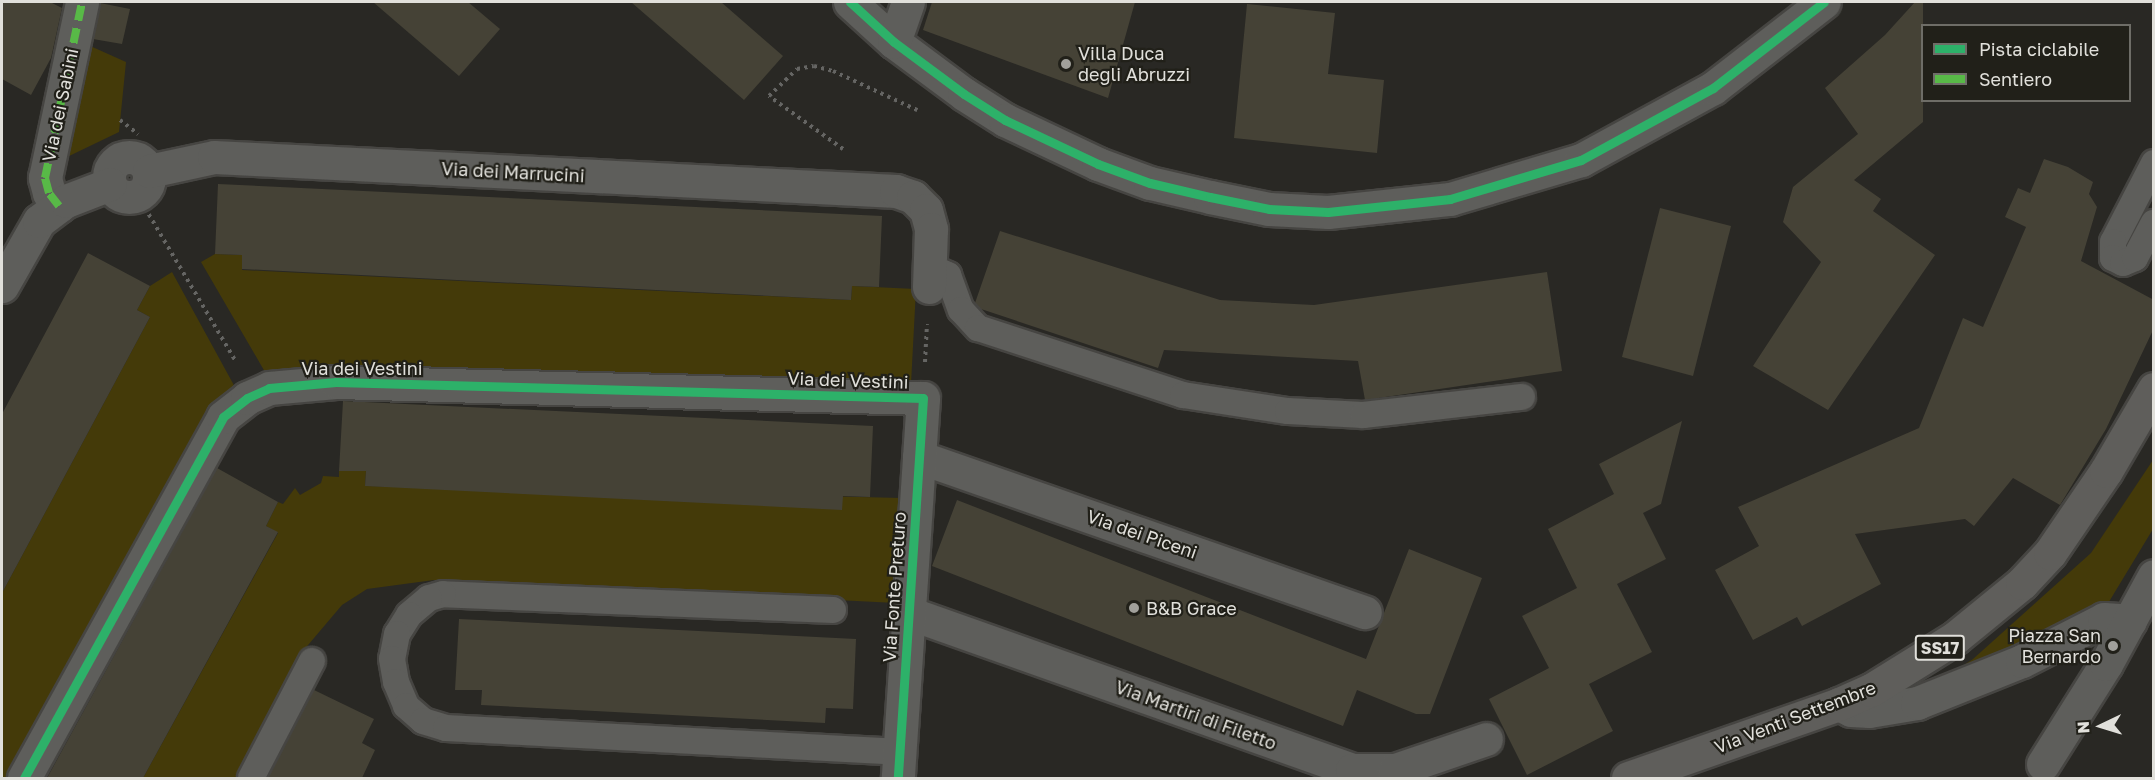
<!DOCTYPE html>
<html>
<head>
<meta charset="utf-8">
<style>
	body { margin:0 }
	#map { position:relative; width:2155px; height:780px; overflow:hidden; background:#292824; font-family:"Golos Text",sans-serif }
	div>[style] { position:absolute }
	.green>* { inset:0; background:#443a09 }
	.building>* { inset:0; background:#454236 }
	.path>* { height:4px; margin-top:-2px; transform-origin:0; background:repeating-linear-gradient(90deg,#656563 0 3px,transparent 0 7.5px) }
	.roads { filter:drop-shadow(2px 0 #464542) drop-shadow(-2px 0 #464542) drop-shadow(0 2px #464542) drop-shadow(0 -2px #464542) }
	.service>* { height:26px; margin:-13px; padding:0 13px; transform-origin:13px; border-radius:13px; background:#5e5e5b }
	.minor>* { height:33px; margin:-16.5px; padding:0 16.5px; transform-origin:16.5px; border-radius:16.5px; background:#5e5e5b }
	.minor>.ring { margin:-16.5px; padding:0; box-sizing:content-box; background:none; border:33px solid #5e5e5b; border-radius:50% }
	.primary>* { height:33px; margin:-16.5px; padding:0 16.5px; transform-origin:16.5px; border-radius:16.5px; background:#5f5e5b }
	.quiet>* { height:8px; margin-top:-4px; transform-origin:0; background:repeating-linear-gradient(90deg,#58b947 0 15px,transparent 0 23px) }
	.cycleway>* { height:9px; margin:-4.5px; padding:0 4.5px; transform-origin:4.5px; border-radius:4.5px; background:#2db169 }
	.dots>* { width:16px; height:16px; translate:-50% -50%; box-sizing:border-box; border:3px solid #212019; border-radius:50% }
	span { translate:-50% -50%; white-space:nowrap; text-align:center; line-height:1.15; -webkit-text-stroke:4.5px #212019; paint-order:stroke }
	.shield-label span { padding:2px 4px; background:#212019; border:2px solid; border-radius:4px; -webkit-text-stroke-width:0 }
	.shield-label { font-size:16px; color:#e1e0db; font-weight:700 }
	.poi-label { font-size:18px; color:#e1e0db }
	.left { translate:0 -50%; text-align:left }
	.right { translate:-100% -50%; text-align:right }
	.street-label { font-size:18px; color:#e1e0db }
	.frame { position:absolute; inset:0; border:3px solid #e1e0db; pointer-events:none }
	.legend { position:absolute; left:1921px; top:24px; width:210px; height:78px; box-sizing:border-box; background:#212019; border:2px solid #6e6d67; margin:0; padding:8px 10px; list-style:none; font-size:18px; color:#e1e0db }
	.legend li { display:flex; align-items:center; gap:12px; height:30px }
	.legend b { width:30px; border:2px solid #6e6d67 }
	.north { position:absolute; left:2071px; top:696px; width:60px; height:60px; -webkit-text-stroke:4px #212019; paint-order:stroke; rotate:266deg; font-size:16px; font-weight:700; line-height:24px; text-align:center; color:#e1e0db }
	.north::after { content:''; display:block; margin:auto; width:21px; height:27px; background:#e1e0db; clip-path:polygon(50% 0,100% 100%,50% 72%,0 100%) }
</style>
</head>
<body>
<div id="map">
	<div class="green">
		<i style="clip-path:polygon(88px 45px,126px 62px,119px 132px,65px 158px)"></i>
		<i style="clip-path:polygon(215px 254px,242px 255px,242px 270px,640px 290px,851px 300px,852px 286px,916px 289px,911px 384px,316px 365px,265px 372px,201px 262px)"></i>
		<i style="clip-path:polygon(172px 272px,236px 389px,10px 778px,2px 778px,2px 593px,150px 317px,137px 310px,150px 286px)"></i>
		<i style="clip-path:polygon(2153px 460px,2153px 529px,2104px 610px,1941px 680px,1973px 659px,2091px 553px)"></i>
		<i style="clip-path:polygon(339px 471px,366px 471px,365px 486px,902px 498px,896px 603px,434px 580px,367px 589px,342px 605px,303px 651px,237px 778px,143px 778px,278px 533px,266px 526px,278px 502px,283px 504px,295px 488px,300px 495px,321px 483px,323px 476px,339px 477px)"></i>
	</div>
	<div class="building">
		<i style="clip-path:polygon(2px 2px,50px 2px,62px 8px,51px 58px,31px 95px,2px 79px)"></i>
		<i style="clip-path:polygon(373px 2px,468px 2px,500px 29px,459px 76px)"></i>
		<i style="clip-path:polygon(631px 2px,721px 2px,783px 56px,744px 100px)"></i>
		<i style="clip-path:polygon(932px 2px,1135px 2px,1108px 98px,923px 30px)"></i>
		<i style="clip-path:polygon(1915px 2px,1923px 2px,1923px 122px,1854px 180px,1881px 199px,1873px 211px,1935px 255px,1828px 410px,1753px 366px,1821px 262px,1783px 222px,1793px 187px,1858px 134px,1825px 88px,1885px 35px)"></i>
		<i style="clip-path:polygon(100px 3px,130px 9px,122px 44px,93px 39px)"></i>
		<i style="clip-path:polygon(1247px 4px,1335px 13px,1328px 74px,1384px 80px,1377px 153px,1234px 138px)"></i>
		<i style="clip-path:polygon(2044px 159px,2068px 167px,2093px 182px,2089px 194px,2097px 207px,2081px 261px,2154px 300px,2154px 328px,2106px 429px,2060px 505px,2013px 478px,1974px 526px,1965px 519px,1855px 534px,1881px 584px,1802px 626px,1797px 617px,1753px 640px,1715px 570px,1759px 546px,1738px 507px,1919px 428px,1963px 318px,1983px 327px,2026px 227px,2005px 217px,2018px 188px,2030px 193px)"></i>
		<i style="clip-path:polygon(218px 184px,882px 216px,879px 287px,852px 286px,851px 300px,242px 269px,242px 255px,215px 254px)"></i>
		<i style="clip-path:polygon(1660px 208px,1731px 226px,1693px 376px,1622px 357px)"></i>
		<i style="clip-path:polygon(1000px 231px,1220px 300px,1314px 305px,1547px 272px,1562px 371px,1365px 400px,1358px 361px,1164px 350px,1158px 368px,981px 309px,975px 303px)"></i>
		<i style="clip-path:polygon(88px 253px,150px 286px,137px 310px,150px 317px,2px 593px,2px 414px)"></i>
		<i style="clip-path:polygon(343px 401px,873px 426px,870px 497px,843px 496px,842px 510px,365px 486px,366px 471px,339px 471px)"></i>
		<i style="clip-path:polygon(1682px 421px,1661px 504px,1643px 513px,1666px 559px,1617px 584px,1652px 652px,1589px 684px,1613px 731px,1527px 775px,1489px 699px,1549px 668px,1522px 616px,1577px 588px,1548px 529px,1614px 494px,1599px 464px)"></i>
		<i style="clip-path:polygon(217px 468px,278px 502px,266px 526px,278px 532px,143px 778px,47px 778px)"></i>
		<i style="clip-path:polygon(957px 500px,1366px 659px,1409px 549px,1482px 578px,1430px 714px,1416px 714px,1357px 690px,1343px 726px,932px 566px)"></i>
		<i style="clip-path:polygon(459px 619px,856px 639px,853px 709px,826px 708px,825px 723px,481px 705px,482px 690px,455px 690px)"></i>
		<i style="clip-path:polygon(314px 690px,374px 719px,362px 743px,375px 750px,362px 778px,268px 778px)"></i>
	</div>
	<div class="path">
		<i style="left:120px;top:120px;width:23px;rotate:38deg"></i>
		<i style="left:843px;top:149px;width:91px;rotate:-144.4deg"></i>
		<i style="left:769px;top:96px;width:39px;rotate:-44deg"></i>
		<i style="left:797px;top:69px;width:17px;rotate:-10deg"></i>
		<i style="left:814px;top:66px;width:20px;rotate:15deg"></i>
		<i style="left:833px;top:71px;width:93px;rotate:24.9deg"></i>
		<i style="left:145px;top:208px;width:179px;rotate:59.4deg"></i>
		<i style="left:925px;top:362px;width:38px;rotate:-87deg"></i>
	</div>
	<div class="roads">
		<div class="service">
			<i style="left:2154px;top:163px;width:89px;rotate:117.4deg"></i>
			<i style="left:2113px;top:242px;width:16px;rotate:90deg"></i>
			<i style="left:2113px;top:258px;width:11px;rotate:27deg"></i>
			<i style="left:2123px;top:263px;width:13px;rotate:-23deg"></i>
			<i style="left:2135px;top:258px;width:40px;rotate:-62deg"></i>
			<i style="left:930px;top:267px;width:20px;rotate:24deg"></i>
			<i style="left:948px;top:275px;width:37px;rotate:70deg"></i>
			<i style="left:961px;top:310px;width:25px;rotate:47deg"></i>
			<i style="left:978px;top:328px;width:216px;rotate:18.1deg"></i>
			<i style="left:1183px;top:395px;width:106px;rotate:8.7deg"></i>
			<i style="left:1288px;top:411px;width:75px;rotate:3.1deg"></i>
			<i style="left:1363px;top:415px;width:160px;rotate:-6.5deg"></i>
			<i style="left:833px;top:610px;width:390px;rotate:-177.7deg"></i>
			<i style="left:443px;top:594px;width:15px;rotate:164deg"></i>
			<i style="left:429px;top:598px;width:26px;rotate:140deg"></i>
			<i style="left:409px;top:615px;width:22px;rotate:122deg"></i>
			<i style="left:397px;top:634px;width:25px;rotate:101deg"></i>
			<i style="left:392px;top:659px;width:23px;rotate:80deg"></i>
			<i style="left:396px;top:682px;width:26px;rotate:67deg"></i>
			<i style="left:406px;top:706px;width:23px;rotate:41deg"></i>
			<i style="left:423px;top:721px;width:24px;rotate:17deg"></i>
			<i style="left:446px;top:728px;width:455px;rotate:3deg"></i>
			<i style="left:251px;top:778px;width:132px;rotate:-62.5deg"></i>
		</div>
		<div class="minor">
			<i style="left:850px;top:2px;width:59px;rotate:42.3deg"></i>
			<i style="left:894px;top:42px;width:87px;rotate:36.6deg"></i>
			<i style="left:964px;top:94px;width:49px;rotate:32.4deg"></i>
			<i style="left:1005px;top:120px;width:103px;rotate:25.3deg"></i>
			<i style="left:1098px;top:164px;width:55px;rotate:20.1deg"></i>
			<i style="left:1150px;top:183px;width:62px;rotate:13.1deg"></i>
			<i style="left:1210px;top:197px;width:60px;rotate:11.5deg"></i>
			<i style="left:1269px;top:209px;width:59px;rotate:2.9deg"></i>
			<i style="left:1328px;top:212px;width:123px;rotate:-6.1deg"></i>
			<i style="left:1450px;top:199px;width:137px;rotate:-16.6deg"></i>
			<i style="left:1581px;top:160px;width:150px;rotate:-28.6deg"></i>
			<i style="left:1713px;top:88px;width:140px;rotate:-37.8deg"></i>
			<i style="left:894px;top:42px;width:42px;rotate:-70.7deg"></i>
			<i class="ring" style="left:109px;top:157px;width:7px;height:7px"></i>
			<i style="left:149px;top:171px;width:66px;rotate:-12.2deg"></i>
			<i style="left:214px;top:157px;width:683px;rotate:2.85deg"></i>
			<i style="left:896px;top:191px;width:18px;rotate:19deg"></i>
			<i style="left:913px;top:197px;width:18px;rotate:45deg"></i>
			<i style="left:926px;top:210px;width:20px;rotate:75deg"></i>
			<i style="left:931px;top:229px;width:58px;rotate:92deg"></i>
			<i style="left:59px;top:206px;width:16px;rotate:-128deg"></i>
			<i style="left:49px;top:193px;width:16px;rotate:-105deg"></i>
			<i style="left:45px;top:178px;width:180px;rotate:-78.1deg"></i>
			<i style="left:2px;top:286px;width:75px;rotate:-60.4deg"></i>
			<i style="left:39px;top:221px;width:34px;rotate:-37deg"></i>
			<i style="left:66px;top:201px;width:47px;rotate:-21.1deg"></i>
			<i style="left:919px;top:457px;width:472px;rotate:19.2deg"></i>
			<i style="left:909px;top:613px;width:470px;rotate:19.5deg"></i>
			<i style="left:1352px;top:770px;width:43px"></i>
			<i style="left:1395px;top:770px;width:96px;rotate:-18.8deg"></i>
			<i style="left:1839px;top:704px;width:13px;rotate:27deg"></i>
			<i style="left:1851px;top:710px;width:18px;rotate:3deg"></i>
			<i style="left:1869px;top:711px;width:49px;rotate:-9.5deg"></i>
			<i style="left:1917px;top:703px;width:113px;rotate:-21.8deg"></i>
			<i style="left:2022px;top:661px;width:92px;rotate:-27.1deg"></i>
			<i style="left:2104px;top:619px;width:26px;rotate:4deg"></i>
			<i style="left:2043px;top:764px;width:118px;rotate:-57.8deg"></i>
			<i style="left:2106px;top:664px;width:100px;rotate:-61.4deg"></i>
			<i style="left:24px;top:778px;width:412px;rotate:-61.1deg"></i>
			<i style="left:223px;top:417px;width:31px;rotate:-38deg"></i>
			<i style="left:247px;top:398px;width:24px;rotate:-24deg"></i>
			<i style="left:269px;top:388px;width:67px;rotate:-5.1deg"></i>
			<i style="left:336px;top:382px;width:587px;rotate:1.56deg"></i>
			<i style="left:923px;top:398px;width:381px;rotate:93.8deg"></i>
		</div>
		<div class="primary">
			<i style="left:1628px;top:778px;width:224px;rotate:-19.3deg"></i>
			<i style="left:1839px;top:704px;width:35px;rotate:-24deg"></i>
			<i style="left:1871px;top:690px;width:100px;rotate:-31.9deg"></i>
			<i style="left:1956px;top:637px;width:85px;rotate:-39.3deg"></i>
			<i style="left:2022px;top:583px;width:41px;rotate:-47deg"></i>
			<i style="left:2050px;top:553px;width:99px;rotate:-55.7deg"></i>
			<i style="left:2106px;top:471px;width:95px;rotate:-59.7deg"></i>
		</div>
	</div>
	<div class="quiet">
		<i style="left:59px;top:206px;width:16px;rotate:-128deg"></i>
		<i style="left:49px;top:193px;width:16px;rotate:-105deg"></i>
		<i style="left:45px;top:178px;width:180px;rotate:-78.1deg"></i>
	</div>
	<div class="cycleway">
		<i style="left:850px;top:2px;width:59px;rotate:42.3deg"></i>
		<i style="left:894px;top:42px;width:87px;rotate:36.6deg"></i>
		<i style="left:964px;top:94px;width:49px;rotate:32.4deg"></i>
		<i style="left:1005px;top:120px;width:103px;rotate:25.3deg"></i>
		<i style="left:1098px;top:164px;width:55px;rotate:20.1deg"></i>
		<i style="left:1150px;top:183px;width:62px;rotate:13.1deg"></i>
		<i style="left:1210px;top:197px;width:60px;rotate:11.5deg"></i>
		<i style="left:1269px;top:209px;width:59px;rotate:2.9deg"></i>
		<i style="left:1328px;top:212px;width:123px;rotate:-6.1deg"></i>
		<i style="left:1450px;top:199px;width:137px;rotate:-16.6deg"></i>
		<i style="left:1581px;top:160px;width:150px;rotate:-28.6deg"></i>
		<i style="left:1713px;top:88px;width:140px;rotate:-37.8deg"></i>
		<i style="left:24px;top:778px;width:412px;rotate:-61.1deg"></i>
		<i style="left:223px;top:417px;width:31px;rotate:-38deg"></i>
		<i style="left:247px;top:398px;width:24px;rotate:-24deg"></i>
		<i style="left:269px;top:388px;width:67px;rotate:-5.1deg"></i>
		<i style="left:336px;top:382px;width:587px;rotate:1.56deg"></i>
		<i style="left:923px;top:398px;width:381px;rotate:93.8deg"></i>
	</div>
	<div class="dots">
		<i style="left:1066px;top:64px;background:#a1a09b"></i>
		<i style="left:1134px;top:608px;background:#a1a09b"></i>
		<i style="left:2113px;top:646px;background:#a1a09b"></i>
	</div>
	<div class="shield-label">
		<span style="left:1940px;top:648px">SS17</span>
	</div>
	<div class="poi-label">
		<span class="left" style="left:1078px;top:64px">Villa Duca<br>degli Abruzzi</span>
		<span class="left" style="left:1146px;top:608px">B&amp;B Grace</span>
		<span class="right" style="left:2101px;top:646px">Piazza San<br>Bernardo</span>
	</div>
	<div class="street-label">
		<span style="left:60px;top:105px;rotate:-78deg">Via dei Sabini</span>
		<span style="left:513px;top:172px;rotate:3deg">Via dei Marrucini</span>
		<span style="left:362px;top:368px">Via dei Vestini</span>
		<span style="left:848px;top:380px;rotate:2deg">Via dei Vestini</span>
		<span style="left:1142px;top:534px;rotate:19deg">Via dei Piceni</span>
		<span style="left:894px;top:587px;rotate:-86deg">Via Fonte Preturo</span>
		<span style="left:1196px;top:715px;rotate:20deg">Via Martiri di Filetto</span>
		<span style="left:1795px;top:717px;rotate:-21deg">Via Venti Settembre</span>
	</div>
	<div class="frame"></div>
	<ul class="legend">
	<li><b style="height:8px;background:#2db169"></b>Pista ciclabile</li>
	<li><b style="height:8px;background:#58b947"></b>Sentiero</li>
	</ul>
	<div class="north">N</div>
</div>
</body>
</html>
